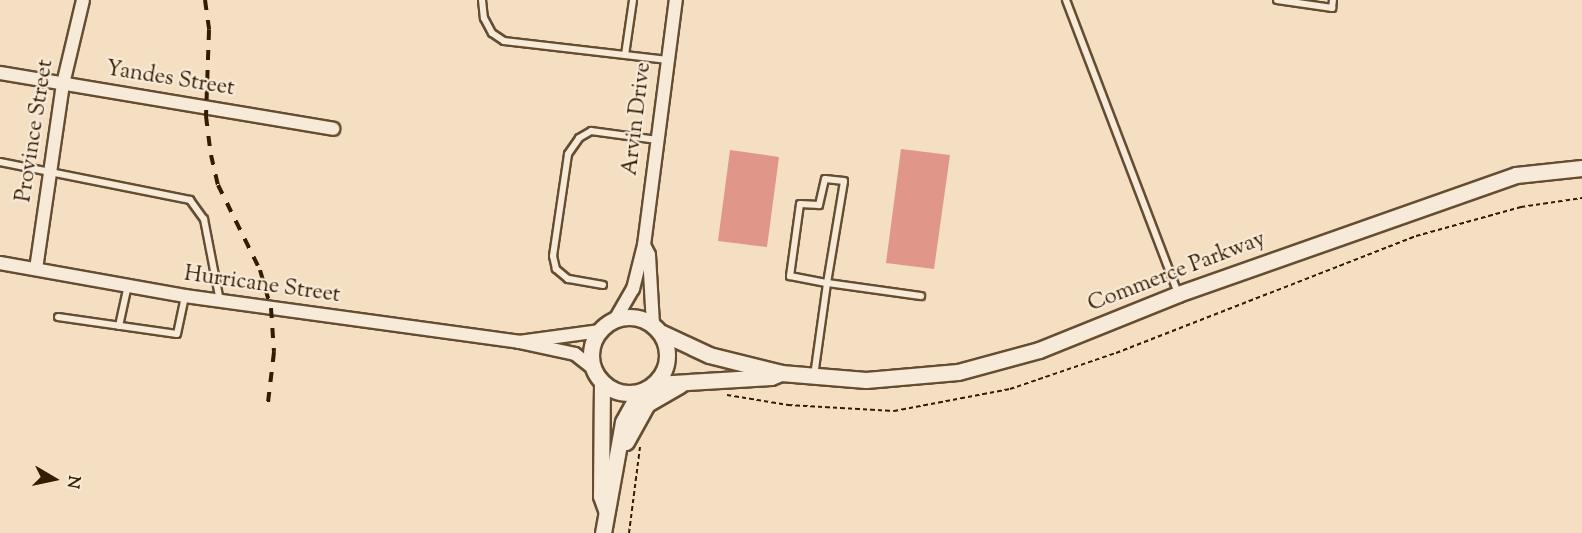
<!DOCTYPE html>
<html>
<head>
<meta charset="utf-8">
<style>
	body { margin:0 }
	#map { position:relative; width:1582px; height:533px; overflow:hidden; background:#f4dfc3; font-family:"Sorts Mill Goudy",serif }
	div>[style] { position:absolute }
	.building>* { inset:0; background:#e09688 }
	.path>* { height:2px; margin-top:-1px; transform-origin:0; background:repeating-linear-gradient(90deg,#351c01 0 4.5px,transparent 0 7.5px) }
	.roads { filter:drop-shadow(2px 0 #654d32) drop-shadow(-2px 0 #654d32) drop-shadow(0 2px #654d32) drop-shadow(0 -2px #654d32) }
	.service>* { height:6px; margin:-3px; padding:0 3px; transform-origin:3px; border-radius:3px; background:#f8ead8 }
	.minor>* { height:12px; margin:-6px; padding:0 6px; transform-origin:6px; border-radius:6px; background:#f8ead8 }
	.tertiary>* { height:15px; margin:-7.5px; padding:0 7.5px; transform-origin:7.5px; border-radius:7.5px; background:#f8ead8 }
	.tertiary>.ring { margin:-7.5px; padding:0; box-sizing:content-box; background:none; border:15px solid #f8ead8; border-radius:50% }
	.rail>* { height:4px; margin-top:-2px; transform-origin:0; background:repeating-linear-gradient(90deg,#351c01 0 10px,transparent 0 20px) }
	span { translate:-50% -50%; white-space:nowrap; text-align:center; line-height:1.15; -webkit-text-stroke:4.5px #f8ead8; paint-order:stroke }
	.street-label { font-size:22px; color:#351c01 }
	.north { position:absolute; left:24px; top:449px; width:60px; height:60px; -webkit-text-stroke:4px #f8ead8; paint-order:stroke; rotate:99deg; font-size:16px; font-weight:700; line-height:24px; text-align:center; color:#351c01 }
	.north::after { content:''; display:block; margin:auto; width:21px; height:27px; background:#351c01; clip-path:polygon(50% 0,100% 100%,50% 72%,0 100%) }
</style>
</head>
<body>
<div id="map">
	<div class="building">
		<i style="clip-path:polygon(901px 149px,950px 155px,934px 269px,886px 263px)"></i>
		<i style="clip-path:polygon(730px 150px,779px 157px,767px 247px,718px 241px)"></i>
	</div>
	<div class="path">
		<i style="left:727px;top:395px;width:62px;rotate:9.3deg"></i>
		<i style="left:788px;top:405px;width:106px;rotate:3.2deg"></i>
		<i style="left:894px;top:411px;width:118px;rotate:-10.7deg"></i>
		<i style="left:1010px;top:389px;width:112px;rotate:-18.8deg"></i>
		<i style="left:1116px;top:353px;width:322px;rotate:-21.3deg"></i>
		<i style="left:1416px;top:236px;width:109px;rotate:-15.4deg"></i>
		<i style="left:1521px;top:207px;width:62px;rotate:-8.4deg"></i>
		<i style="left:629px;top:533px;width:87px;rotate:-82.7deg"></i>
	</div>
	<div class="roads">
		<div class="service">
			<i style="left:482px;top:0;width:18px;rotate:84deg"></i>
			<i style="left:484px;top:18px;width:17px;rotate:62deg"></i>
			<i style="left:492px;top:33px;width:14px;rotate:34deg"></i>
			<i style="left:504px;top:41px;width:165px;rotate:6.6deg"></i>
			<i style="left:1066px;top:0;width:314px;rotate:69.1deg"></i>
			<i style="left:1277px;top:0;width:56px;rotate:8.3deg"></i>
			<i style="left:1332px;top:8px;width:8px;rotate:-83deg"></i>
			<i style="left:625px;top:55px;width:56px;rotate:-81.7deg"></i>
			<i style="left:0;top:162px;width:194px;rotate:11.3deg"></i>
			<i style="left:190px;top:200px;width:24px;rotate:54deg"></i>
			<i style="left:204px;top:219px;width:84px;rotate:79deg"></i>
			<i style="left:603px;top:285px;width:36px;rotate:-170deg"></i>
			<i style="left:568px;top:279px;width:16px;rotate:-140deg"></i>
			<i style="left:556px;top:269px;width:13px;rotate:-103deg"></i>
			<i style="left:553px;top:256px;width:103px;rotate:-81.6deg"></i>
			<i style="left:568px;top:154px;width:19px;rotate:-55deg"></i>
			<i style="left:579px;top:138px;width:14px;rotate:-30deg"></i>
			<i style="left:591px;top:131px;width:67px;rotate:7.8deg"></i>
			<i style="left:58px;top:317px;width:120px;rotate:8.1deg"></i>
			<i style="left:177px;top:334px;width:39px;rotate:-78deg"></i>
			<i style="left:119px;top:326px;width:42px;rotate:-77.6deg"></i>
			<i style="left:814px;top:376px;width:94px;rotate:-82deg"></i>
			<i style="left:827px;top:283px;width:103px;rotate:-80.5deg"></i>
			<i style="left:844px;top:181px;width:19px;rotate:-174deg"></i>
			<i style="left:825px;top:179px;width:27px;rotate:103deg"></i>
			<i style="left:819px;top:205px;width:19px;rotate:-177deg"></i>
			<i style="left:800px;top:204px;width:73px;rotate:97.9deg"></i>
			<i style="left:790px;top:276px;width:38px;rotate:11deg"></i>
			<i style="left:827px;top:283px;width:95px;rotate:7.9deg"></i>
		</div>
		<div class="minor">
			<i style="left:0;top:73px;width:338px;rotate:9.5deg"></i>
			<i style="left:644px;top:245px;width:11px;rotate:63deg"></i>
			<i style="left:649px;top:255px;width:69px;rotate:86.7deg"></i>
			<i style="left:0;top:263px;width:188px;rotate:10.1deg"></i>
			<i style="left:185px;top:296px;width:337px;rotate:7.8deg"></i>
			<i style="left:519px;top:342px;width:57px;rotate:12.1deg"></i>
			<i style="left:575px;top:354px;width:23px;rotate:38deg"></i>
			<i style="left:36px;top:269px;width:187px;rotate:-81.7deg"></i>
			<i style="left:63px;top:84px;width:86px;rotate:-76.6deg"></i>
			<i style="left:616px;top:318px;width:34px;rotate:-60deg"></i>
			<i style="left:633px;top:289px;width:45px;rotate:-76deg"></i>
			<i style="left:644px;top:245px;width:247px;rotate:-82.6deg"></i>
			<i style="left:519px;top:342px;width:82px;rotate:-7.7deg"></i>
		</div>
		<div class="tertiary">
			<i class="ring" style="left:591px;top:317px;width:61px;height:61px"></i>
			<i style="left:660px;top:332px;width:54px;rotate:25.1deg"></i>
			<i style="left:709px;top:355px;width:74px;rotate:14deg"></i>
			<i style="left:781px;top:373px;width:85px;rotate:4.7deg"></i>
			<i style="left:866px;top:380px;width:92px;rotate:-5deg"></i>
			<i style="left:958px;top:372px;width:84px;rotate:-15.2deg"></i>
			<i style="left:1039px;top:350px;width:150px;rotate:-21.9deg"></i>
			<i style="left:1178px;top:294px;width:358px;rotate:-19.4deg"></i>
			<i style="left:1516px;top:175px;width:66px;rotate:-6.1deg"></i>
			<i style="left:602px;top:382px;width:114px;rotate:90.5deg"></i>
			<i style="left:601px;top:496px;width:15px;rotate:70deg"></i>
			<i style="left:655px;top:384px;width:116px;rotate:-3.5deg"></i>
			<i style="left:771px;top:377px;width:11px;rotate:-22deg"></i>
			<i style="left:626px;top:442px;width:43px;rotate:-61.1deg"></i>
			<i style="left:647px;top:404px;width:38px;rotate:-30deg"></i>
			<i style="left:603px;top:533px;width:113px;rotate:-79.8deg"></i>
			<i style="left:623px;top:422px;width:33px;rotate:-61deg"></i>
		</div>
	</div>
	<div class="rail">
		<i style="left:205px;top:0;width:30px;rotate:82deg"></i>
		<i style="left:209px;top:30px;width:86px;rotate:92deg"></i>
		<i style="left:206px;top:116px;width:39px;rotate:83deg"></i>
		<i style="left:211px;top:155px;width:31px;rotate:77deg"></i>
		<i style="left:218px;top:185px;width:95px;rotate:63.7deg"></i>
		<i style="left:260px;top:270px;width:40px;rotate:74deg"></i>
		<i style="left:271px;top:308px;width:44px;rotate:86.1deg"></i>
		<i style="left:274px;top:352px;width:59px;rotate:96.8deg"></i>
	</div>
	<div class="street-label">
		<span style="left:170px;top:80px;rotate:9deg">Yandes Street</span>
		<span style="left:638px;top:119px;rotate:-83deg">Arvin Drive</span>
		<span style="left:36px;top:131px;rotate:-81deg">Province Street</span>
		<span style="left:1177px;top:273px;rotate:-21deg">Commerce Parkway</span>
		<span style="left:262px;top:286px;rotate:8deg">Hurricane Street</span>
	</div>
	<div class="north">N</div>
</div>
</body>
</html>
